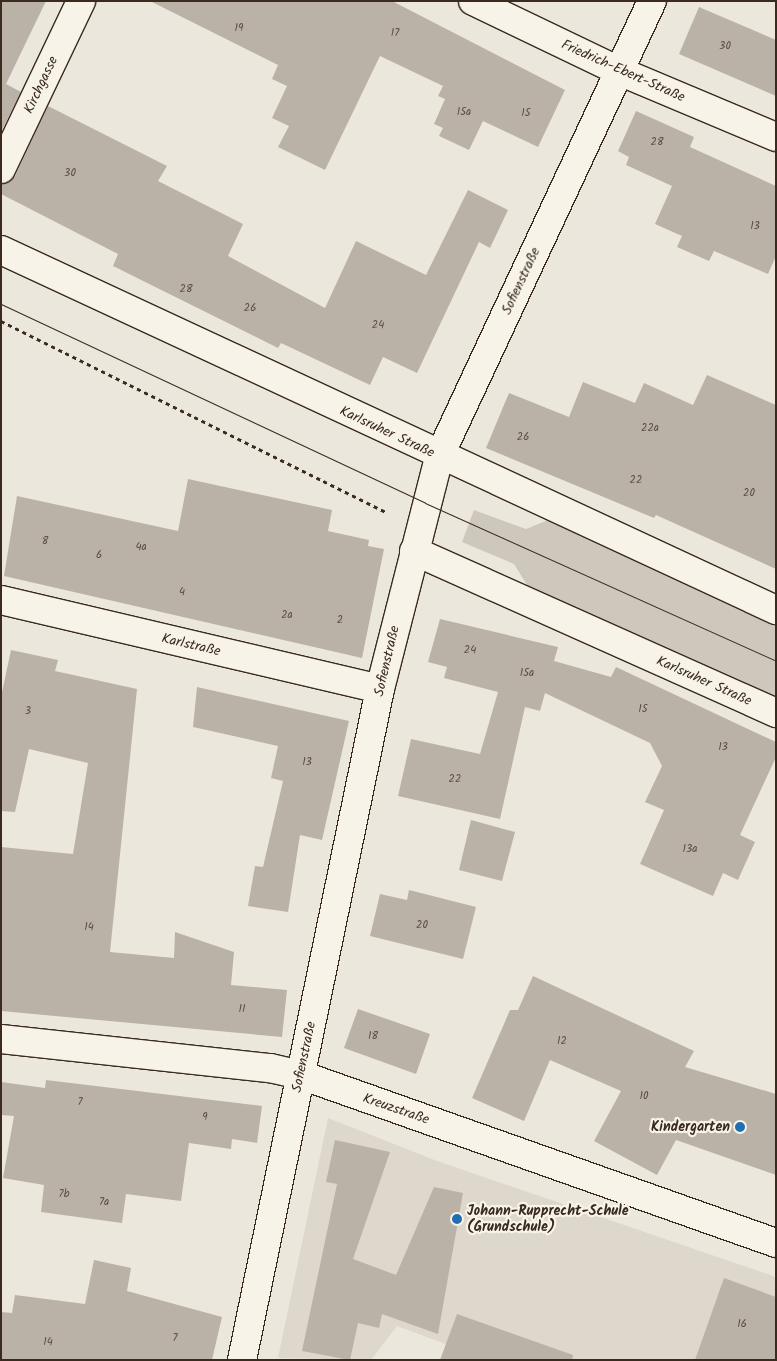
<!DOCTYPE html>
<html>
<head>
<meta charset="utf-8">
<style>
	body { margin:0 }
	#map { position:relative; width:777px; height:1361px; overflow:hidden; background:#ece7dc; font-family:Kalam,sans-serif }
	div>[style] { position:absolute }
	.built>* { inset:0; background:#ddd7cc }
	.green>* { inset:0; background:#cec8bc }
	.building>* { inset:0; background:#bab2a7 }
	.path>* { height:3px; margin-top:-1.5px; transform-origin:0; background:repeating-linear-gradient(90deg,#3b2a1e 0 4px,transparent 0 8px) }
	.roads { filter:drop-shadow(1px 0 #3b2a1e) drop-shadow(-1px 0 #3b2a1e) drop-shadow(0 1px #3b2a1e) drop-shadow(0 -1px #3b2a1e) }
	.minor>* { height:28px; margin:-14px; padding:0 14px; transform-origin:14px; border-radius:14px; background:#f7f3e8 }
	.tram>* { height:1px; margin:-0.5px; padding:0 0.5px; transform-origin:0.5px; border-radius:0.5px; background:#3b2a1e }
	.dots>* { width:14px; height:14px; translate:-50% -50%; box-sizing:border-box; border:2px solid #f7f3e8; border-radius:50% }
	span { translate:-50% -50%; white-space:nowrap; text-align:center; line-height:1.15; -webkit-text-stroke:4.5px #f7f3e8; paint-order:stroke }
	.number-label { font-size:11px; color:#5b4c40 }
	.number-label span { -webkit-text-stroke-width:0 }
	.street-label { font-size:14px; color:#3b2a1e }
	.poi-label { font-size:14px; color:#3b2a1e; font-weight:700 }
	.right { translate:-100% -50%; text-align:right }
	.left { translate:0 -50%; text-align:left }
	.frame { position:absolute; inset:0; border:2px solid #3b2a1e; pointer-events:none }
</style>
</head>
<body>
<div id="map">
	<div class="built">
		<i style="clip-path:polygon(328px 1118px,437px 1161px,776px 1277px,776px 1360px,489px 1360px,397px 1326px,371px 1360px,278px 1358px)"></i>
	</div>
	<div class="green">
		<i style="clip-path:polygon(474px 510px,526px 529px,548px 520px,776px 626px,776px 701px,532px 593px,514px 564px,462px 542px)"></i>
	</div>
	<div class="building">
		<i style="clip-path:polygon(1px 1px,46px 1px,6px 84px,21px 92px,1px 132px)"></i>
		<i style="clip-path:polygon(150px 1px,392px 1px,565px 90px,538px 147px,483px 121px,469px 150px,439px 136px,443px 128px,434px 124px,445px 99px,438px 96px,443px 86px,380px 56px,325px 170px,278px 147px,289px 126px,272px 118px,287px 86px,272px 79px,278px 65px)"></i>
		<i style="clip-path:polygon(699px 7px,776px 40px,776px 96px,679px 54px)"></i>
		<i style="clip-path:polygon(48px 106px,167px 166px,158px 181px,243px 224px,228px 256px,325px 308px,356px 241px,426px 275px,468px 190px,508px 210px,490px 248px,479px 242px,417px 373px,383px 357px,370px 385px,281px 343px,278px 348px,113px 266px,118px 254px,1px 194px,1px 184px,15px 176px)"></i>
		<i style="clip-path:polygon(636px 111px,694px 137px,690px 147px,776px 186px,776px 256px,768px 274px,714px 251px,709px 261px,677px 247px,682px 236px,655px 224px,672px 186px,626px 165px,629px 157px,618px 151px)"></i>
		<i style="clip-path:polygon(707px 375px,776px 405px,776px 569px,656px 515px,654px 518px,486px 448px,509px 393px,569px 417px,583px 382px,635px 403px,644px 383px,693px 405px)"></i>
		<i style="clip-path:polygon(188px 479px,332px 510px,328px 531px,369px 540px,368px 546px,384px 549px,362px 658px,4px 576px,17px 496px,178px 531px)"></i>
		<i style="clip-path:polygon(440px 619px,558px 647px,554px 661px,611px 677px,616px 667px,776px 742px,776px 757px,740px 835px,755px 842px,738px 880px,723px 873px,713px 896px,640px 864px,664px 810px,645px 802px,662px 766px,650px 743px,545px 693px,540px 711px,525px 707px,500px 819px,398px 796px,411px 739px,480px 754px,498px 692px,444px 678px,447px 667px,428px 662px)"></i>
		<i style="clip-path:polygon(11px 650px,58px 660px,55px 671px,137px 689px,110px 952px,174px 958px,175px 932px,234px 952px,231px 985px,287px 990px,282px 1037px,1px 1011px,1px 847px,73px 854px,88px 763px,29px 749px,15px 812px,1px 811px,1px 697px)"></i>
		<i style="clip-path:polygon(197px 687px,349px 721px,322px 840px,300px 835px,288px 912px,248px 906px,255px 866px,263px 867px,283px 781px,271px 778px,278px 746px,193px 727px)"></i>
		<i style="clip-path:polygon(471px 820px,515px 832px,502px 881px,459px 870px)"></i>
		<i style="clip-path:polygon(409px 890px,476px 907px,463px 959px,370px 936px,380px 894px,407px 900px)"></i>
		<i style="clip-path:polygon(533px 976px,694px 1051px,685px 1067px,776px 1094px,776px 1175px,676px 1140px,657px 1175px,594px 1141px,621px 1091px,550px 1060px,524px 1121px,472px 1098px,510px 1010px,518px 1010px)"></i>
		<i style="clip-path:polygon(358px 1009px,430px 1034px,416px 1074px,344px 1048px)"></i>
		<i style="clip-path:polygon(46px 1080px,262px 1106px,257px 1143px,232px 1139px,231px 1149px,189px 1143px,181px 1201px,126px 1194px,122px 1223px,41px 1212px,44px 1185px,3px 1178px,14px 1116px,1px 1115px,1px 1082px,45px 1088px)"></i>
		<i style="clip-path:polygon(335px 1140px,390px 1152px,353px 1259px,396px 1275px,434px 1187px,463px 1193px,438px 1334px,382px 1314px,379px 1328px,358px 1323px,350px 1360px,302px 1351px,337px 1184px,326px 1182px)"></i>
		<i style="clip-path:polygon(94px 1260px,131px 1268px,127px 1291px,222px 1317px,212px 1360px,1px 1360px,1px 1312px,12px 1313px,15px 1295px,85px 1304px)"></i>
		<i style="clip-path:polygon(724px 1278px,776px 1297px,776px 1360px,695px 1360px)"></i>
		<i style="clip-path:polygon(457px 1314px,573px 1355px,572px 1360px,440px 1360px)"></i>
	</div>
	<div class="path">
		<i style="left:1px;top:321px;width:431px;rotate:26.4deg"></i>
	</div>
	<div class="roads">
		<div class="minor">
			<i style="left:473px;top:1px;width:162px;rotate:25.6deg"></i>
			<i style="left:619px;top:71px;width:170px;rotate:22.8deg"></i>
			<i style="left:1px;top:169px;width:186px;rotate:-64.5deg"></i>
			<i style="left:1px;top:250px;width:855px;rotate:24.92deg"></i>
			<i style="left:414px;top:551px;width:397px;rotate:24.1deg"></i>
			<i style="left:1px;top:600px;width:389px;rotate:13.2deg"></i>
			<i style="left:1px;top:1039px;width:271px;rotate:6.2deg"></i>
			<i style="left:270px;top:1068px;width:32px;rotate:13deg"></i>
			<i style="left:301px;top:1075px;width:504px;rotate:19.48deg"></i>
			<i style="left:242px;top:1360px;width:685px;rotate:-78.38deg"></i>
			<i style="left:380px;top:689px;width:239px;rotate:-75.7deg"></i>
			<i style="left:439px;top:457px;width:503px;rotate:-64.96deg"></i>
		</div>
	</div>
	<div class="tram">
		<i style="left:1px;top:304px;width:468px;rotate:25.1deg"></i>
		<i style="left:425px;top:503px;width:385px;rotate:24.2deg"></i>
	</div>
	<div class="dots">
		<i style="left:740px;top:1127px;background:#1f6fb2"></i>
		<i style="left:457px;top:1219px;background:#1f6fb2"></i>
	</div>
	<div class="number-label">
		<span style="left:239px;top:28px">19</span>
		<span style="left:395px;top:33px">17</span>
		<span style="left:725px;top:46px">30</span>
		<span style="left:464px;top:112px">15a</span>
		<span style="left:526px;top:113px">15</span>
		<span style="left:657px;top:142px">28</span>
		<span style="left:70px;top:173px">30</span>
		<span style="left:755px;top:226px">13</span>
		<span style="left:186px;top:289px">28</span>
		<span style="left:250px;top:308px">26</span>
		<span style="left:378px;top:325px">24</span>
		<span style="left:650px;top:428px">22a</span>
		<span style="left:523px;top:437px">26</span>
		<span style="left:636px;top:480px">22</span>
		<span style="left:749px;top:493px">20</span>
		<span style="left:45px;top:541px">8</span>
		<span style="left:141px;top:547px">4a</span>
		<span style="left:99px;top:555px">6</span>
		<span style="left:182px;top:592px">4</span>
		<span style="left:287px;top:615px">2a</span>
		<span style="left:340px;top:620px">2</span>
		<span style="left:470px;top:650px">24</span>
		<span style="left:527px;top:673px">15a</span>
		<span style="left:643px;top:709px">15</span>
		<span style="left:28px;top:711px">3</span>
		<span style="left:723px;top:747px">13</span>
		<span style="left:307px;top:762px">13</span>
		<span style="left:455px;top:779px">22</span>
		<span style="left:690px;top:849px">13a</span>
		<span style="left:422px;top:925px">20</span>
		<span style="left:89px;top:927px">14</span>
		<span style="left:242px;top:1009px">11</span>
		<span style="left:373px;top:1036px">18</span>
		<span style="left:562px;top:1041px">12</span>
		<span style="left:644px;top:1096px">10</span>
		<span style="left:80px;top:1102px">7</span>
		<span style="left:205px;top:1117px">9</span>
		<span style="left:64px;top:1194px">7b</span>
		<span style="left:104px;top:1202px">7a</span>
		<span style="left:742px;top:1324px">16</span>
		<span style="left:175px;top:1338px">7</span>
		<span style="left:48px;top:1342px">14</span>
	</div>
	<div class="street-label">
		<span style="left:623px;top:71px;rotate:24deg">Friedrich-Ebert-Straße</span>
		<span style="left:41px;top:85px;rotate:-65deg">Kirchgasse</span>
		<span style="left:521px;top:281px;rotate:-65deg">Sofienstraße</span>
		<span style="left:387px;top:432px;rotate:25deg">Karlsruher Straße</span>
		<span style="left:191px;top:645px;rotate:13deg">Karlstraße</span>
		<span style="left:387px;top:661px;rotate:-77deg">Sofienstraße</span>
		<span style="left:704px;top:681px;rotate:24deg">Karlsruher Straße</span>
		<span style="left:304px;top:1057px;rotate:-78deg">Sofienstraße</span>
		<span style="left:396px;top:1109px;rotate:19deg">Kreuzstraße</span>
	</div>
	<div class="poi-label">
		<span class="right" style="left:730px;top:1127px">Kindergarten</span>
		<span class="left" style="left:467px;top:1219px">Johann-Rupprecht-Schule<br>(Grundschule)</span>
	</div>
	<div class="frame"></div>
</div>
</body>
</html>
